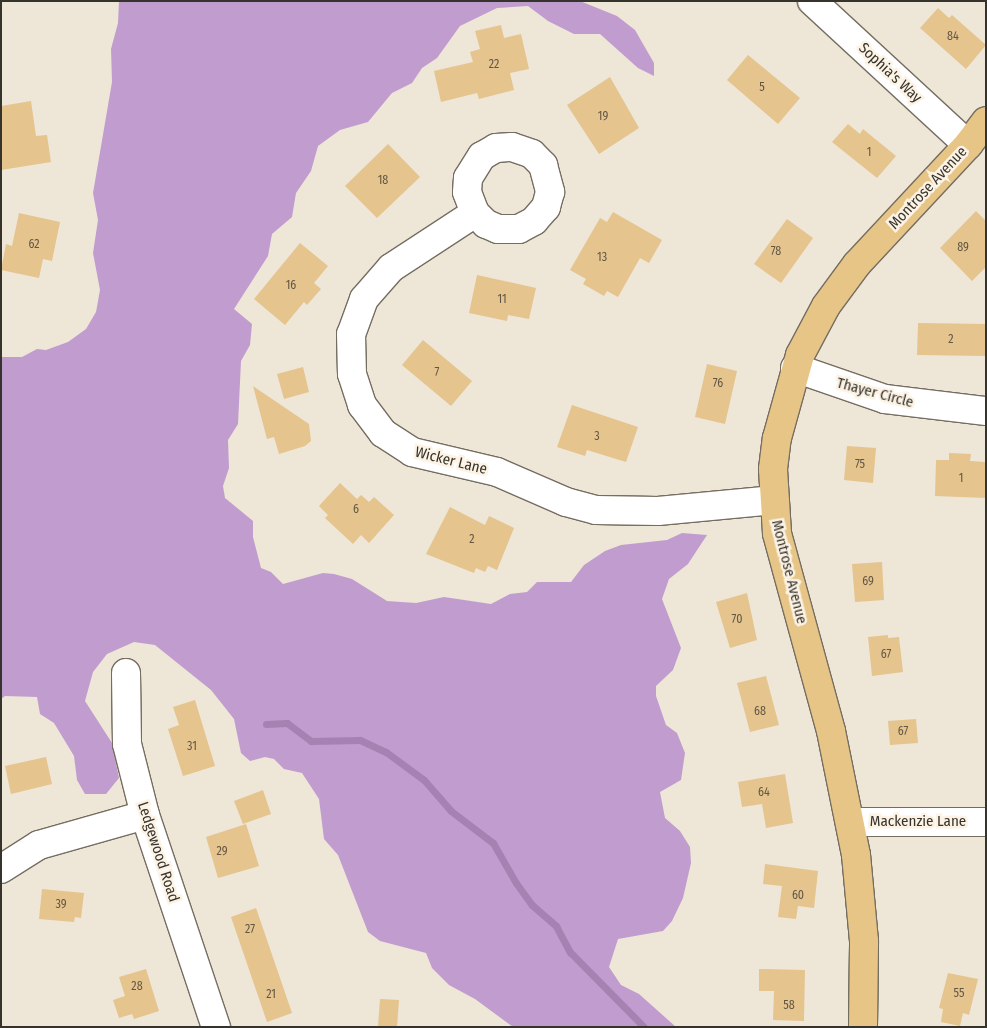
<!DOCTYPE html>
<html>
<head>
<meta charset="utf-8">
<style>
	body { margin:0 }
	#map { position:relative; width:987px; height:1028px; overflow:hidden; background:#eee6d7; font-family:"Fira Sans Condensed",sans-serif }
	div>[style] { position:absolute }
	.forest>* { inset:0; background:#c09dce }
	.stream>* { height:7px; margin:-3.5px; padding:0 3.5px; transform-origin:3.5px; border-radius:3.5px; background:#a582b2 }
	.building>* { inset:0; background:#e5c48e }
	.roads { filter:drop-shadow(1px 0 #756d61) drop-shadow(-1px 0 #756d61) drop-shadow(0 1px #756d61) drop-shadow(0 -1px #756d61) }
	.minor>* { height:28px; margin:-14px; padding:0 14px; transform-origin:14px; border-radius:14px; background:#fff }
	.major>* { height:28px; margin:-14px; padding:0 14px; transform-origin:14px; border-radius:14px; background:#e6c586 }
	span { translate:-50% -50%; white-space:nowrap; text-align:center; line-height:1.15; -webkit-text-stroke:5px #fcf3e5; paint-order:stroke }
	.number-label { font-size:12px; color:#625745 }
	.number-label span { -webkit-text-stroke-width:0 }
	.street-label { font-size:15px; color:#36332d }
	.frame { position:absolute; inset:0; border:2px solid #36332d; pointer-events:none }
</style>
</head>
<body>
<div id="map">
	<div class="forest">
		<i style="clip-path:polygon(119px 1px,580px 1px,617px 16px,635px 30px,654px 63px,654px 76px,638px 68px,600px 34px,574px 34px,548px 21px,528px 6px,497px 8px,460px 26px,437px 58px,422px 68px,412px 83px,392px 93px,368px 122px,340px 130px,318px 146px,311px 171px,296px 193px,292px 217px,272px 234px,268px 256px,234px 309px,252px 324px,250px 345px,241px 361px,238px 424px,228px 440px,229px 468px,223px 486px,225px 498px,253px 521px,253px 537px,261px 568px,271px 572px,283px 584px,323px 573px,334px 574px,352px 579px,387px 601px,416px 603px,444px 597px,491px 604px,510px 594px,527px 592px,537px 582px,571px 582px,584px 565px,605px 551px,621px 545px,667px 540px,682px 533px,707px 535px,688px 564px,669px 579px,662px 599px,681px 648px,673px 670px,656px 686px,656px 696px,666px 725px,677px 733px,685px 753px,681px 780px,660px 792px,665px 818px,680px 831px,690px 847px,691px 863px,683px 898px,672px 921px,663px 931px,618px 939px,609px 967px,621px 985px,639px 994px,676px 1027px,513px 1027px,475px 999px,449px 985px,432px 968px,426px 953px,380px 941px,368px 932px,338px 855px,324px 839px,319px 799px,302px 773px,284px 769px,274px 759px,265px 757px,250px 761px,241px 753px,234px 719px,211px 690px,155px 645px,134px 642px,107px 654px,93px 672px,85px 701px,112px 743px,119px 778px,106px 794px,85px 794px,77px 780px,74px 756px,54px 723px,40px 714px,37px 697px,5px 696px,1px 699px,1px 357px,22px 357px,37px 349px,46px 350px,68px 342px,86px 329px,96px 312px,100px 290px,93px 253px,98px 220px,93px 193px,112px 82px,111px 49px,118px 23px)"></i>
	</div>
	<div class="stream">
		<i style="left:266px;top:724px;width:21px;rotate:-3deg"></i>
		<i style="left:287px;top:723px;width:30px;rotate:37deg"></i>
		<i style="left:311px;top:741px;width:49px;rotate:-1.2deg"></i>
		<i style="left:360px;top:740px;width:29px;rotate:25deg"></i>
		<i style="left:386px;top:752px;width:47px;rotate:36.4deg"></i>
		<i style="left:424px;top:780px;width:41px;rotate:48.9deg"></i>
		<i style="left:451px;top:811px;width:53px;rotate:37.3deg"></i>
		<i style="left:493px;top:843px;width:46px;rotate:60.1deg"></i>
		<i style="left:516px;top:883px;width:27px;rotate:54deg"></i>
		<i style="left:532px;top:905px;width:32px;rotate:41deg"></i>
		<i style="left:556px;top:926px;width:30px;rotate:62deg"></i>
		<i style="left:570px;top:952px;width:105px;rotate:45.4deg"></i>
	</div>
	<div class="building">
		<i style="clip-path:polygon(938px 8px,949px 18px,952px 15px,986px 45px,966px 69px,920px 28px)"></i>
		<i style="clip-path:polygon(501px 25px,504px 38px,521px 34px,529px 69px,510px 73px,514px 90px,479px 99px,477px 93px,441px 102px,434px 71px,473px 62px,470px 52px,480px 49px,475px 31px)"></i>
		<i style="clip-path:polygon(748px 55px,800px 98px,778px 124px,727px 80px)"></i>
		<i style="clip-path:polygon(610px 77px,639px 128px,599px 154px,567px 105px)"></i>
		<i style="clip-path:polygon(31px 101px,36px 136px,47px 135px,51px 162px,1px 170px,1px 106px)"></i>
		<i style="clip-path:polygon(848px 124px,860px 134px,863px 129px,896px 156px,877px 178px,832px 142px)"></i>
		<i style="clip-path:polygon(388px 144px,420px 177px,377px 218px,345px 186px)"></i>
		<i style="clip-path:polygon(976px 211px,986px 221px,986px 267px,972px 281px,940px 248px)"></i>
		<i style="clip-path:polygon(613px 212px,662px 240px,649px 263px,640px 258px,618px 297px,607px 291px,604px 296px,583px 284px,586px 279px,570px 270px,600px 218px,607px 222px)"></i>
		<i style="clip-path:polygon(19px 213px,60px 222px,52px 261px,43px 259px,39px 278px,1px 270px,6px 244px,12px 246px)"></i>
		<i style="clip-path:polygon(787px 219px,813px 238px,781px 283px,754px 264px)"></i>
		<i style="clip-path:polygon(300px 243px,328px 266px,314px 283px,321px 289px,307px 305px,304px 302px,285px 325px,254px 299px)"></i>
		<i style="clip-path:polygon(477px 275px,536px 288px,529px 319px,508px 315px,507px 321px,469px 313px)"></i>
		<i style="clip-path:polygon(918px 323px,986px 324px,986px 356px,917px 355px)"></i>
		<i style="clip-path:polygon(423px 340px,472px 381px,451px 406px,402px 365px)"></i>
		<i style="clip-path:polygon(707px 364px,737px 371px,725px 424px,695px 417px)"></i>
		<i style="clip-path:polygon(303px 367px,309px 392px,284px 399px,277px 374px)"></i>
		<i style="clip-path:polygon(253px 386px,309px 424px,311px 441px,305px 446px,279px 454px,274px 437px,267px 439px)"></i>
		<i style="clip-path:polygon(572px 405px,638px 427px,626px 462px,587px 450px,585px 456px,557px 447px)"></i>
		<i style="clip-path:polygon(847px 446px,876px 448px,873px 483px,844px 480px)"></i>
		<i style="clip-path:polygon(949px 453px,971px 454px,970px 461px,986px 462px,986px 498px,935px 496px,936px 460px,949px 460px)"></i>
		<i style="clip-path:polygon(340px 483px,357px 499px,361px 495px,369px 502px,374px 497px,394px 515px,369px 543px,361px 535px,353px 544px,325px 518px,328px 515px,319px 506px)"></i>
		<i style="clip-path:polygon(450px 507px,485px 525px,489px 516px,514px 528px,497px 570px,488px 566px,485px 572px,476px 568px,474px 573px,426px 554px)"></i>
		<i style="clip-path:polygon(882px 562px,884px 600px,855px 602px,852px 564px)"></i>
		<i style="clip-path:polygon(747px 593px,757px 640px,730px 648px,716px 602px)"></i>
		<i style="clip-path:polygon(888px 635px,888px 638px,899px 637px,903px 672px,872px 676px,868px 637px)"></i>
		<i style="clip-path:polygon(766px 676px,779px 725px,750px 732px,737px 683px)"></i>
		<i style="clip-path:polygon(195px 700px,215px 766px,183px 776px,168px 729px,179px 725px,173px 707px)"></i>
		<i style="clip-path:polygon(916px 719px,918px 743px,890px 745px,888px 721px)"></i>
		<i style="clip-path:polygon(46px 757px,52px 784px,11px 794px,5px 766px)"></i>
		<i style="clip-path:polygon(785px 774px,793px 823px,766px 828px,762px 804px,742px 807px,738px 782px)"></i>
		<i style="clip-path:polygon(263px 790px,271px 814px,243px 824px,234px 801px)"></i>
		<i style="clip-path:polygon(246px 824px,259px 866px,218px 878px,206px 837px)"></i>
		<i style="clip-path:polygon(765px 864px,818px 871px,814px 908px,798px 906px,796px 919px,778px 917px,782px 886px,763px 884px)"></i>
		<i style="clip-path:polygon(42px 889px,84px 893px,81px 918px,75px 917px,74px 922px,39px 919px)"></i>
		<i style="clip-path:polygon(256px 908px,292px 1013px,267px 1022px,231px 917px)"></i>
		<i style="clip-path:polygon(146px 969px,159px 1011px,134px 1019px,132px 1014px,119px 1018px,113px 1000px,125px 996px,119px 977px)"></i>
		<i style="clip-path:polygon(759px 969px,805px 970px,804px 1021px,773px 1020px,774px 991px,759px 991px)"></i>
		<i style="clip-path:polygon(948px 973px,978px 979px,969px 1015px,963px 1013px,960px 1026px,941px 1022px,943px 1009px,939px 1008px)"></i>
		<i style="clip-path:polygon(380px 999px,399px 1000px,397px 1027px,378px 1027px)"></i>
	</div>
	<div class="roads">
		<div class="minor">
			<i style="left:812px;top:1px;width:212px;rotate:42.7deg"></i>
			<i style="left:475px;top:213px;width:22px;rotate:-111deg"></i>
			<i style="left:467px;top:192px;width:14px;rotate:-86deg"></i>
			<i style="left:468px;top:178px;width:26px;rotate:-58deg"></i>
			<i style="left:482px;top:156px;width:16px;rotate:-30deg"></i>
			<i style="left:496px;top:148px;width:16px;rotate:-4deg"></i>
			<i style="left:512px;top:147px;width:21px;rotate:19deg"></i>
			<i style="left:532px;top:154px;width:16px;rotate:45deg"></i>
			<i style="left:543px;top:165px;width:28px;rotate:75deg"></i>
			<i style="left:550px;top:192px;width:16px;rotate:105deg"></i>
			<i style="left:546px;top:207px;width:18px;rotate:131deg"></i>
			<i style="left:534px;top:221px;width:17px;rotate:152deg"></i>
			<i style="left:519px;top:229px;width:21px;rotate:180deg"></i>
			<i style="left:498px;top:229px;width:13px;rotate:-157deg"></i>
			<i style="left:486px;top:224px;width:16px;rotate:-135deg"></i>
			<i style="left:475px;top:213px;width:100px;rotate:146.8deg"></i>
			<i style="left:391px;top:268px;width:41px;rotate:131.1deg"></i>
			<i style="left:364px;top:299px;width:37px;rotate:110deg"></i>
			<i style="left:351px;top:334px;width:40px;rotate:88.6deg"></i>
			<i style="left:352px;top:374px;width:33px;rotate:72deg"></i>
			<i style="left:362px;top:405px;width:35px;rotate:53deg"></i>
			<i style="left:383px;top:433px;width:35px;rotate:33deg"></i>
			<i style="left:412px;top:452px;width:87px;rotate:13.2deg"></i>
			<i style="left:497px;top:472px;width:75px;rotate:23.5deg"></i>
			<i style="left:566px;top:502px;width:31px;rotate:15deg"></i>
			<i style="left:596px;top:510px;width:62px;rotate:0.9deg"></i>
			<i style="left:658px;top:511px;width:117px;rotate:-5.4deg"></i>
			<i style="left:795px;top:368px;width:95px;rotate:19deg"></i>
			<i style="left:885px;top:399px;width:102px;rotate:6.8deg"></i>
			<i style="left:126px;top:673px;width:71px;rotate:89.2deg"></i>
			<i style="left:127px;top:744px;width:73px;rotate:75.8deg"></i>
			<i style="left:145px;top:815px;width:224px;rotate:71.5deg"></i>
			<i style="left:851px;top:822px;width:135px"></i>
			<i style="left:1px;top:869px;width:45px;rotate:-32.3deg"></i>
			<i style="left:39px;top:845px;width:110px;rotate:-15.8deg"></i>
		</div>
		<div class="major">
			<i style="left:863px;top:1027px;width:86px;rotate:-89.3deg"></i>
			<i style="left:864px;top:941px;width:86px;rotate:-95.3deg"></i>
			<i style="left:856px;top:855px;width:126px;rotate:-101.4deg"></i>
			<i style="left:831px;top:731px;width:205px;rotate:-105.3deg"></i>
			<i style="left:777px;top:533px;width:64px;rotate:-93.6deg"></i>
			<i style="left:773px;top:469px;width:31px;rotate:-83deg"></i>
			<i style="left:777px;top:438px;width:86px;rotate:-74.5deg"></i>
			<i style="left:800px;top:355px;width:55px;rotate:-62deg"></i>
			<i style="left:826px;top:306px;width:52px;rotate:-53.6deg"></i>
			<i style="left:857px;top:264px;width:163px;rotate:-47deg"></i>
			<i style="left:968px;top:145px;width:30px;rotate:-53deg"></i>
		</div>
	</div>
	<div class="number-label">
		<span style="left:953px;top:37px">84</span>
		<span style="left:494px;top:65px">22</span>
		<span style="left:762px;top:88px">5</span>
		<span style="left:603px;top:117px">19</span>
		<span style="left:869px;top:153px">1</span>
		<span style="left:383px;top:181px">18</span>
		<span style="left:34px;top:245px">62</span>
		<span style="left:963px;top:248px">89</span>
		<span style="left:776px;top:252px">78</span>
		<span style="left:602px;top:258px">13</span>
		<span style="left:291px;top:286px">16</span>
		<span style="left:502px;top:300px">11</span>
		<span style="left:951px;top:340px">2</span>
		<span style="left:437px;top:373px">7</span>
		<span style="left:718px;top:384px">76</span>
		<span style="left:597px;top:437px">3</span>
		<span style="left:860px;top:465px">75</span>
		<span style="left:961px;top:479px">1</span>
		<span style="left:356px;top:510px">6</span>
		<span style="left:472px;top:540px">2</span>
		<span style="left:868px;top:582px">69</span>
		<span style="left:737px;top:620px">70</span>
		<span style="left:886px;top:655px">67</span>
		<span style="left:760px;top:712px">68</span>
		<span style="left:903px;top:732px">67</span>
		<span style="left:192px;top:747px">31</span>
		<span style="left:764px;top:793px">64</span>
		<span style="left:222px;top:852px">29</span>
		<span style="left:798px;top:896px">60</span>
		<span style="left:61px;top:905px">39</span>
		<span style="left:250px;top:930px">27</span>
		<span style="left:137px;top:987px">28</span>
		<span style="left:959px;top:994px">55</span>
		<span style="left:271px;top:995px">21</span>
		<span style="left:789px;top:1006px">58</span>
	</div>
	<div class="street-label">
		<span style="left:890px;top:73px;rotate:43deg">Sophia's Way</span>
		<span style="left:928px;top:188px;rotate:-47deg">Montrose Avenue</span>
		<span style="left:875px;top:393px;rotate:15deg">Thayer Circle</span>
		<span style="left:451px;top:461px;rotate:14deg">Wicker Lane</span>
		<span style="left:789px;top:572px;rotate:76deg">Montrose Avenue</span>
		<span style="left:918px;top:822px">Mackenzie Lane</span>
		<span style="left:158px;top:852px;rotate:72deg">Ledgewood Road</span>
	</div>
	<div class="frame"></div>
</div>
</body>
</html>
